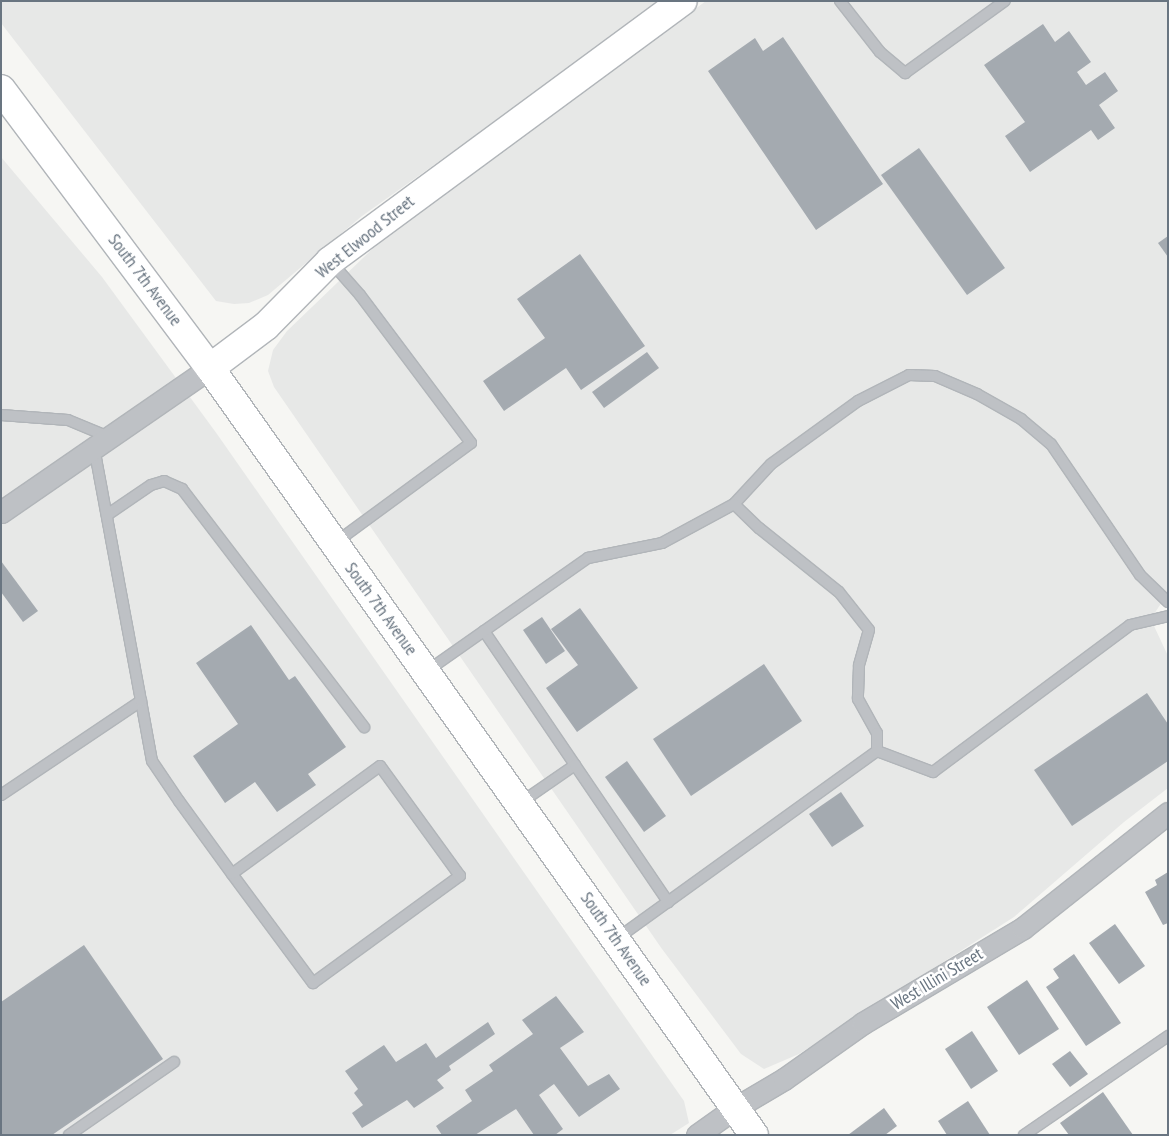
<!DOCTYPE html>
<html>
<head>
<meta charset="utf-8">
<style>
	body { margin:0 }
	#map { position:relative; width:1169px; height:1136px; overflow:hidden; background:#f6f6f3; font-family:"PT Sans Narrow",sans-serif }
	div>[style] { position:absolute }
	.built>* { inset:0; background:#e7e8e7 }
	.building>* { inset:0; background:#a4aab0 }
	.roads { filter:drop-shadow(1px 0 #b1b5b9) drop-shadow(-1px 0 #b1b5b9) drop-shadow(0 1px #b1b5b9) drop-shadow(0 -1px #b1b5b9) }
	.lane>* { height:10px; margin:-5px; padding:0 5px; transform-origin:5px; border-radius:5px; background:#bec1c5 }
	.street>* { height:21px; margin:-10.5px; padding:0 10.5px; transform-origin:10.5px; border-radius:10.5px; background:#bec1c5 }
	.secondary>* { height:28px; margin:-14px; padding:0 14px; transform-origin:14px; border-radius:14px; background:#fff }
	span { translate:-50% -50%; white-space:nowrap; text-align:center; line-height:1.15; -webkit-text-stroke:5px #fff; paint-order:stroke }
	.street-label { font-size:18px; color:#697581 }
	.frame { position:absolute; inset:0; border:2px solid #697581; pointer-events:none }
</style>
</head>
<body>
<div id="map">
	<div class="built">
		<i style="clip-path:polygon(1px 1px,665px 1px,362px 216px,268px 295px,249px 303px,234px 304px,216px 301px,1px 23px)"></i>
		<i style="clip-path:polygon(706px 1px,1168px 1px,1168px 593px,1154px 614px,1154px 626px,1168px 656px,1168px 788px,1124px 822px,1014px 917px,799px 1054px,764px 1069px,741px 1054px,662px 949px,274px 387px,268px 371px,273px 350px,287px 331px,389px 233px)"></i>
		<i style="clip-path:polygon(1px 157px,102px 277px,217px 434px,684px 1101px,689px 1123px,670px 1135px,1px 1135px)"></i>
	</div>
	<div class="building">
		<i style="clip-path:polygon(1043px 24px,1055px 42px,1069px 31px,1091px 62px,1077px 72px,1086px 85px,1105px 72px,1118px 91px,1099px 105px,1115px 128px,1098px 140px,1091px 130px,1030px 172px,1005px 136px,1025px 122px,984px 65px)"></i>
		<i style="clip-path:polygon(783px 37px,883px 184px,816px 230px,708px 71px,755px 38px,763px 51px)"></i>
		<i style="clip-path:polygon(919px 148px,1005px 268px,967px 295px,881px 175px)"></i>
		<i style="clip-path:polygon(1168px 236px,1168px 257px,1158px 243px)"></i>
		<i style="clip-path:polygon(580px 254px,645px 346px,581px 390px,566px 368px,504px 411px,483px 381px,545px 338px,517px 299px)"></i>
		<i style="clip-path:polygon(647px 352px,659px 368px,604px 408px,592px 392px)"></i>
		<i style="clip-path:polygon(1px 561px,38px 611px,23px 622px,1px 592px)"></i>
		<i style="clip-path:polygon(580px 608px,638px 688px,577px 732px,546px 688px,578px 665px,551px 629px)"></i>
		<i style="clip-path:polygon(542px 617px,565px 651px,546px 664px,523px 630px)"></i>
		<i style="clip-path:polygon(251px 625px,289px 680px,295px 676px,346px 747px,308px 774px,316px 785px,277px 812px,255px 782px,225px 803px,193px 756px,238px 724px,196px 663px)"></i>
		<i style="clip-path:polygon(764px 664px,802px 721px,691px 796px,653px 739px)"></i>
		<i style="clip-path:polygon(1147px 693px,1168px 724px,1168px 761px,1072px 826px,1034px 770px)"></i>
		<i style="clip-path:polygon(627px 761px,666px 816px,644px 832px,605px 777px)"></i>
		<i style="clip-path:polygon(841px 792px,864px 826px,832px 847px,809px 814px)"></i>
		<i style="clip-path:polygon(1168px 872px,1168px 923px,1163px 925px,1145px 892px,1157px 885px,1155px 880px)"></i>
		<i style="clip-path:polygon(1115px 924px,1145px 966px,1119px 984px,1089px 943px)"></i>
		<i style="clip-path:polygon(84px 945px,163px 1059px,52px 1135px,1px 1135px,1px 1002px)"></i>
		<i style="clip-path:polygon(1074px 954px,1121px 1023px,1086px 1046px,1046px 987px,1059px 978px,1053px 969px)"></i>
		<i style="clip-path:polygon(1027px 980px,1059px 1029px,1019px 1055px,987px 1007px)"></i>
		<i style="clip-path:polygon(556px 996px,584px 1032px,560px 1048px,588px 1086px,609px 1074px,620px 1089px,579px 1117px,554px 1084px,539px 1095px,563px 1129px,555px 1135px,534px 1135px,516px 1109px,475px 1135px,442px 1135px,436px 1126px,472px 1101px,465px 1090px,493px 1071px,489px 1065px,533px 1034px,522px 1020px)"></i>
		<i style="clip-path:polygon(488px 1022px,495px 1034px,449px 1066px,451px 1070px,437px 1080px,444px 1088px,414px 1108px,407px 1100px,362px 1128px,352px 1113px,363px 1105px,354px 1093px,358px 1089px,345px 1071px,384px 1045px,396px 1062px,426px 1043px,436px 1058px)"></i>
		<i style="clip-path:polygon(972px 1031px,998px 1071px,971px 1089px,945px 1049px)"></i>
		<i style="clip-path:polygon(1070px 1051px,1088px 1074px,1070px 1087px,1052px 1064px)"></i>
		<i style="clip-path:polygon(1103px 1092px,1133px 1135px,1069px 1135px,1060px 1123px)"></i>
		<i style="clip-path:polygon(968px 1101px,990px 1135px,947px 1135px,938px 1121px)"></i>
		<i style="clip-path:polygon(884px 1108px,897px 1126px,885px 1135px,848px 1135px)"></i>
	</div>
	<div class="roads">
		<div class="lane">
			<i style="left:840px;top:1px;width:65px;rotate:51.9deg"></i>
			<i style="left:880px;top:52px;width:33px;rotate:40deg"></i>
			<i style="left:905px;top:73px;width:123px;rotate:-35.8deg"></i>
			<i style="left:331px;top:262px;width:44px;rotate:48.7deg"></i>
			<i style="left:360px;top:295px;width:185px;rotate:53.1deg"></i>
			<i style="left:471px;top:443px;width:169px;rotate:143.7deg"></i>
			<i style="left:1px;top:415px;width:67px;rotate:4.3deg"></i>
			<i style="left:68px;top:420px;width:44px;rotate:22.5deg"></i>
			<i style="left:734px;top:504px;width:54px;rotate:-47.2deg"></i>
			<i style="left:771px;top:464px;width:107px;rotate:-35.9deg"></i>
			<i style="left:858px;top:401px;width:57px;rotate:-27deg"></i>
			<i style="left:909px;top:375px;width:26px;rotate:2deg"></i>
			<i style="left:935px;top:376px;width:46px;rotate:23.2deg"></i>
			<i style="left:977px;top:394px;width:51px;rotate:29.6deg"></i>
			<i style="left:1021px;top:419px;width:39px;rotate:40deg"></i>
			<i style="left:1051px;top:444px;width:158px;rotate:55.8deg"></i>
			<i style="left:1140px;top:575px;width:39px;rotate:44deg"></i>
			<i style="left:107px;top:515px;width:53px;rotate:-34.3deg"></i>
			<i style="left:151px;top:485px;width:14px;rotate:-17deg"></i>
			<i style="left:164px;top:481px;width:20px;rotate:24deg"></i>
			<i style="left:182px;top:489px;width:300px;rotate:52.6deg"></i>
			<i style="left:484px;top:631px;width:162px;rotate:55.8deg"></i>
			<i style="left:575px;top:765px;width:67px;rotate:145.4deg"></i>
			<i style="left:427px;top:671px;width:197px;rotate:-35.1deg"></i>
			<i style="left:588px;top:558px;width:76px;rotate:-11.5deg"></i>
			<i style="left:662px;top:543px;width:82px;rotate:-28.4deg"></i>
			<i style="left:734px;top:504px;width:35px;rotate:44deg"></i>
			<i style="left:759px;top:528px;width:102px;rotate:38.7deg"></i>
			<i style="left:839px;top:592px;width:48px;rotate:51.7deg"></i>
			<i style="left:869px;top:630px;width:37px;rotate:106deg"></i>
			<i style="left:859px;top:666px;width:33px;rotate:92deg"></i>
			<i style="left:858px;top:699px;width:39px;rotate:61deg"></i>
			<i style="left:877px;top:733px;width:18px;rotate:90deg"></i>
			<i style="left:877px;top:751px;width:322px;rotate:144.2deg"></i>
			<i style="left:141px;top:701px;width:61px;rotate:79.6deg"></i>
			<i style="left:152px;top:761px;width:48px;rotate:56deg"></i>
			<i style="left:179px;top:801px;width:90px;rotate:54deg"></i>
			<i style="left:232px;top:874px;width:136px;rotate:53.4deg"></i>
			<i style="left:313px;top:983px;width:182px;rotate:-36.1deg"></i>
			<i style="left:460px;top:876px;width:136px;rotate:-126deg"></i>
			<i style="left:380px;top:766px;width:183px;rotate:143.9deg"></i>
			<i style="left:877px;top:751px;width:60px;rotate:20.6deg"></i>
			<i style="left:933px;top:772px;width:246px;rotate:-36.7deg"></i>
			<i style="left:1130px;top:625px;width:39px;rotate:-13deg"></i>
			<i style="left:575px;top:765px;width:166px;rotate:55.8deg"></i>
			<i style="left:1px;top:795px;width:169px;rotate:-33.9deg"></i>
			<i style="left:141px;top:701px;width:257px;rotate:-100.5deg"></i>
			<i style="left:69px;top:1135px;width:128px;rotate:-34.8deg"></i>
			<i style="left:1024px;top:1135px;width:175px;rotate:-34.5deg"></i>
		</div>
		<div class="street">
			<i style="left:1px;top:512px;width:254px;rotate:-34.6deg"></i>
			<i style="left:697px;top:1135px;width:47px;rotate:-35.4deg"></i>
			<i style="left:735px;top:1108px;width:57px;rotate:-30.6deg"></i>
			<i style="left:784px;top:1079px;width:97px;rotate:-35.3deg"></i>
			<i style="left:863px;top:1023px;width:186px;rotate:-30.7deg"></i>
			<i style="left:1023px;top:928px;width:185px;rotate:-38.4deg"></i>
		</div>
		<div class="secondary">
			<i style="left:1px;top:89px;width:349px;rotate:53.2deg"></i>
			<i style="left:210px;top:368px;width:940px;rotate:54.65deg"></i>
			<i style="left:210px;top:368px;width:70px;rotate:-36.9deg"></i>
			<i style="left:266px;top:326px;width:91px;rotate:-45.4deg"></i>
			<i style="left:330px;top:261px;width:438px;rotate:-36.4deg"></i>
		</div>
	</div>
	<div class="street-label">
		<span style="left:365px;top:237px;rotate:-39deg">West Elwood Street</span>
		<span style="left:145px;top:280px;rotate:53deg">South 7th Avenue</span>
		<span style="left:381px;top:609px;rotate:54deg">South 7th Avenue</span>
		<span style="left:616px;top:939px;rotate:55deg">South 7th Avenue</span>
		<span style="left:937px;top:979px;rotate:-31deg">West Illini Street</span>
	</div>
	<div class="frame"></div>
</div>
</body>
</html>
